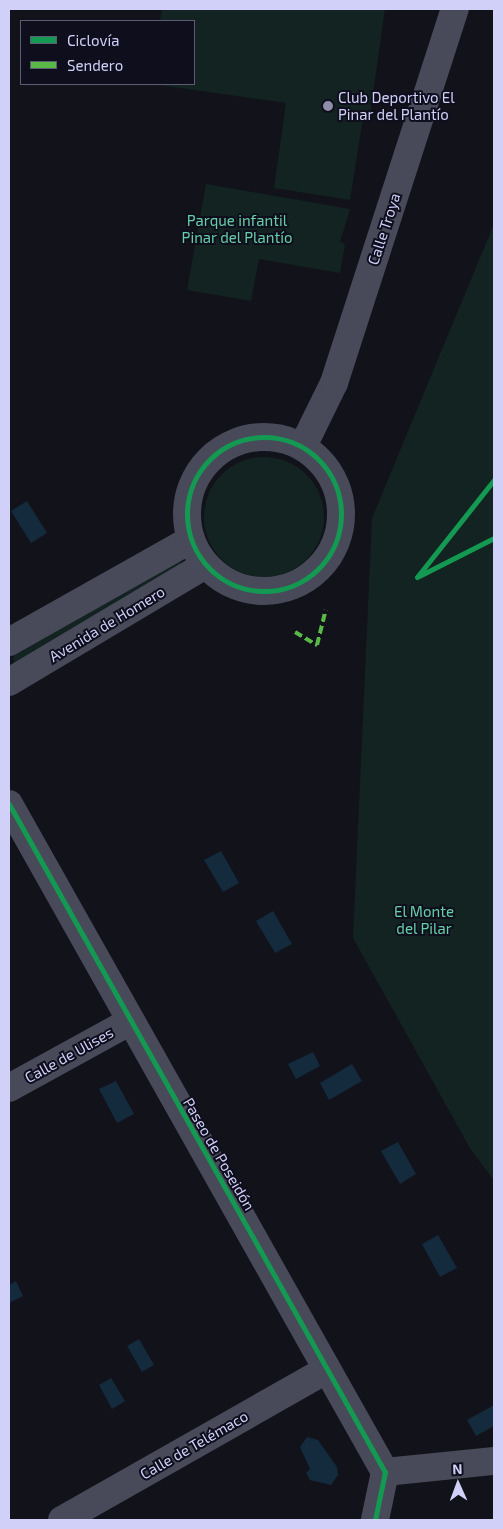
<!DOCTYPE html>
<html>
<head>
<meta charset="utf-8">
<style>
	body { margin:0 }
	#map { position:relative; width:503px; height:1529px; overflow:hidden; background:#12121a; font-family:"Exo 2",sans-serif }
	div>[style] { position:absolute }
	.green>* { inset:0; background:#122321 }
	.round { border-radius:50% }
	.water>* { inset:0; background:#142a3d }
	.minor>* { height:28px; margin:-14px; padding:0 14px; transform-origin:14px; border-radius:14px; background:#484959 }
	.minor>.ring { margin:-14px; padding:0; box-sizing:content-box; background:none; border:28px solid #484959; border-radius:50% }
	.quiet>* { height:4px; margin-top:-2px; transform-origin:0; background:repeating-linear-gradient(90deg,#58b947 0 8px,transparent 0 12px) }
	.cycleway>* { height:5px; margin:-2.5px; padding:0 2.5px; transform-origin:2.5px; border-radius:2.5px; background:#139951 }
	.cycleway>.ring { margin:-2.5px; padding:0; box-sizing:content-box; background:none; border:5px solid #139951; border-radius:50% }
	.dots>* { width:14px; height:14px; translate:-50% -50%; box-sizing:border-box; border:2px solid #0f0e1d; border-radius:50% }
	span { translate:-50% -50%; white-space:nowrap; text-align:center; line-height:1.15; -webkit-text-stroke:4px #0f0e1d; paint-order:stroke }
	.poi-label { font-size:15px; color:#d0d0f9 }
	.left { translate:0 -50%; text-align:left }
	.park-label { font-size:15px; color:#66cfa7 }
	.street-label { font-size:15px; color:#d0d0f9 }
	.frame { position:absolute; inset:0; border:10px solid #d0d0f9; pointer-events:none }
	.legend { position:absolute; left:20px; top:20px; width:175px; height:65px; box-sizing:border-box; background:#0f0e1d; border:1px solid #5c5c75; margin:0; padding:6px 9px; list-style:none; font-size:15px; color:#d0d0f9 }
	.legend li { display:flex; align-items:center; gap:10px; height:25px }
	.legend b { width:25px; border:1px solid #5c5c75 }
	.north { position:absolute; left:433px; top:1459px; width:50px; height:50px; -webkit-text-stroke:4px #0f0e1d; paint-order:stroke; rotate:358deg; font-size:14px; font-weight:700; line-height:20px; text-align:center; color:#d0d0f9 }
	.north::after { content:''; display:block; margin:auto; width:18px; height:22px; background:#d0d0f9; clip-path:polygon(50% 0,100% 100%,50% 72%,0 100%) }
</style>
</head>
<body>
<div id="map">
	<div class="green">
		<i style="clip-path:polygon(162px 9px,385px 9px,370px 115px,362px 124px,350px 200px,274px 188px,286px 103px,152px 84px,194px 84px,194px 21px,160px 21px)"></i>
		<i style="clip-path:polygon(206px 184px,350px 209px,340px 242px,345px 244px,340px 273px,259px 259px,251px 301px,187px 290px)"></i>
		<i style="clip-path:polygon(494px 224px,494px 1178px,493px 1179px,471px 1150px,353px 938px,372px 518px)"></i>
		<i class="round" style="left:204px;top:457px;width:120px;height:120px"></i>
		<i style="clip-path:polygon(180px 560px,181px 564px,18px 663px,13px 661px,14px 654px)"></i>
	</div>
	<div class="water">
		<i style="clip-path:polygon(27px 501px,47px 533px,31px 543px,11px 511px)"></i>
		<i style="clip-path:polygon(221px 851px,239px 883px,223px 892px,204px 860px)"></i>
		<i style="clip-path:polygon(273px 911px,292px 944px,275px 953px,256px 921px)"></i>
		<i style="clip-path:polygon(313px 1052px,320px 1066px,296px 1079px,288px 1064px)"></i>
		<i style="clip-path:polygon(352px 1064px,362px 1081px,329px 1100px,320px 1083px)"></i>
		<i style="clip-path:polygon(116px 1081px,134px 1114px,117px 1123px,99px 1089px)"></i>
		<i style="clip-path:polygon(398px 1142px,416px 1174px,400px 1184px,381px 1151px)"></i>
		<i style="clip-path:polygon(438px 1235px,457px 1268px,440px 1277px,422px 1244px)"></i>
		<i style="clip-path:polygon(16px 1281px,23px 1296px,9px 1303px,9px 1285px)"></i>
		<i style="clip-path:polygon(139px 1339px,154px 1365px,142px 1372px,127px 1346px)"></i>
		<i style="clip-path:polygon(111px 1378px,125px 1401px,112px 1409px,99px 1385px)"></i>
		<i style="clip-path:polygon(494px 1405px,494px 1426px,476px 1436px,467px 1420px)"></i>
		<i style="clip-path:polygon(307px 1437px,318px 1440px,337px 1467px,338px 1475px,331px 1485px,310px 1480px,306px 1473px,310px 1469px,300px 1447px)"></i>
	</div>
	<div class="minor">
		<i class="ring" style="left:187px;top:437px;width:126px;height:126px"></i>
		<i style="left:303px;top:446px;width:70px;rotate:-63.8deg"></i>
		<i style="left:334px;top:383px;width:393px;rotate:-72.1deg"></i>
		<i style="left:9px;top:642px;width:208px;rotate:-29.4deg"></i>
		<i style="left:9px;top:682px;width:228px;rotate:-30.8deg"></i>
		<i style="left:9px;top:804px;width:767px;rotate:60.63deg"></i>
		<i style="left:385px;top:1472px;width:49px;rotate:101.8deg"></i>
		<i style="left:9px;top:1088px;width:137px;rotate:-28.8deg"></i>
		<i style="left:385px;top:1472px;width:110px;rotate:-5.8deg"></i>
		<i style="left:62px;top:1520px;width:304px;rotate:-29.6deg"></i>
	</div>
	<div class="quiet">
		<i style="left:295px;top:632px;width:26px;rotate:31deg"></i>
		<i style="left:317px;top:645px;width:36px;rotate:-76deg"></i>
	</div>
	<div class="cycleway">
		<i class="ring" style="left:187px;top:437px;width:149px;height:149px"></i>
		<i style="left:419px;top:576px;width:84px;rotate:-26.9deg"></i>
		<i style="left:417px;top:577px;width:124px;rotate:-51.6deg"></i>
		<i style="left:9px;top:804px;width:767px;rotate:60.63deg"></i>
		<i style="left:385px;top:1472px;width:49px;rotate:101.8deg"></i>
	</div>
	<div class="dots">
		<i style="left:328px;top:106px;background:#8e8eab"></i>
	</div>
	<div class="poi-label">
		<span class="left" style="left:338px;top:106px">Club Deportivo El<br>Pinar del Plantío</span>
	</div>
	<div class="park-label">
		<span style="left:237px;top:229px">Parque infantil<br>Pinar del Plantío</span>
		<span style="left:424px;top:920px">El Monte<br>del Pilar</span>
	</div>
	<div class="street-label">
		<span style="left:384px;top:229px;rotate:-72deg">Calle Troya</span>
		<span style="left:107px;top:624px;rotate:-31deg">Avenida de Homero</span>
		<span style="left:69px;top:1055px;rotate:-29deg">Calle de Ulises</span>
		<span style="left:219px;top:1154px;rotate:60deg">Paseo de Poseidón</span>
		<span style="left:194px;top:1445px;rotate:-30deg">Calle de Telémaco</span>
	</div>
	<div class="frame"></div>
	<ul class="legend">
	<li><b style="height:6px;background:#139951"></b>Ciclovía</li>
	<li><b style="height:6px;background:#58b947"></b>Sendero</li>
	</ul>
	<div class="north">N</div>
</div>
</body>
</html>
